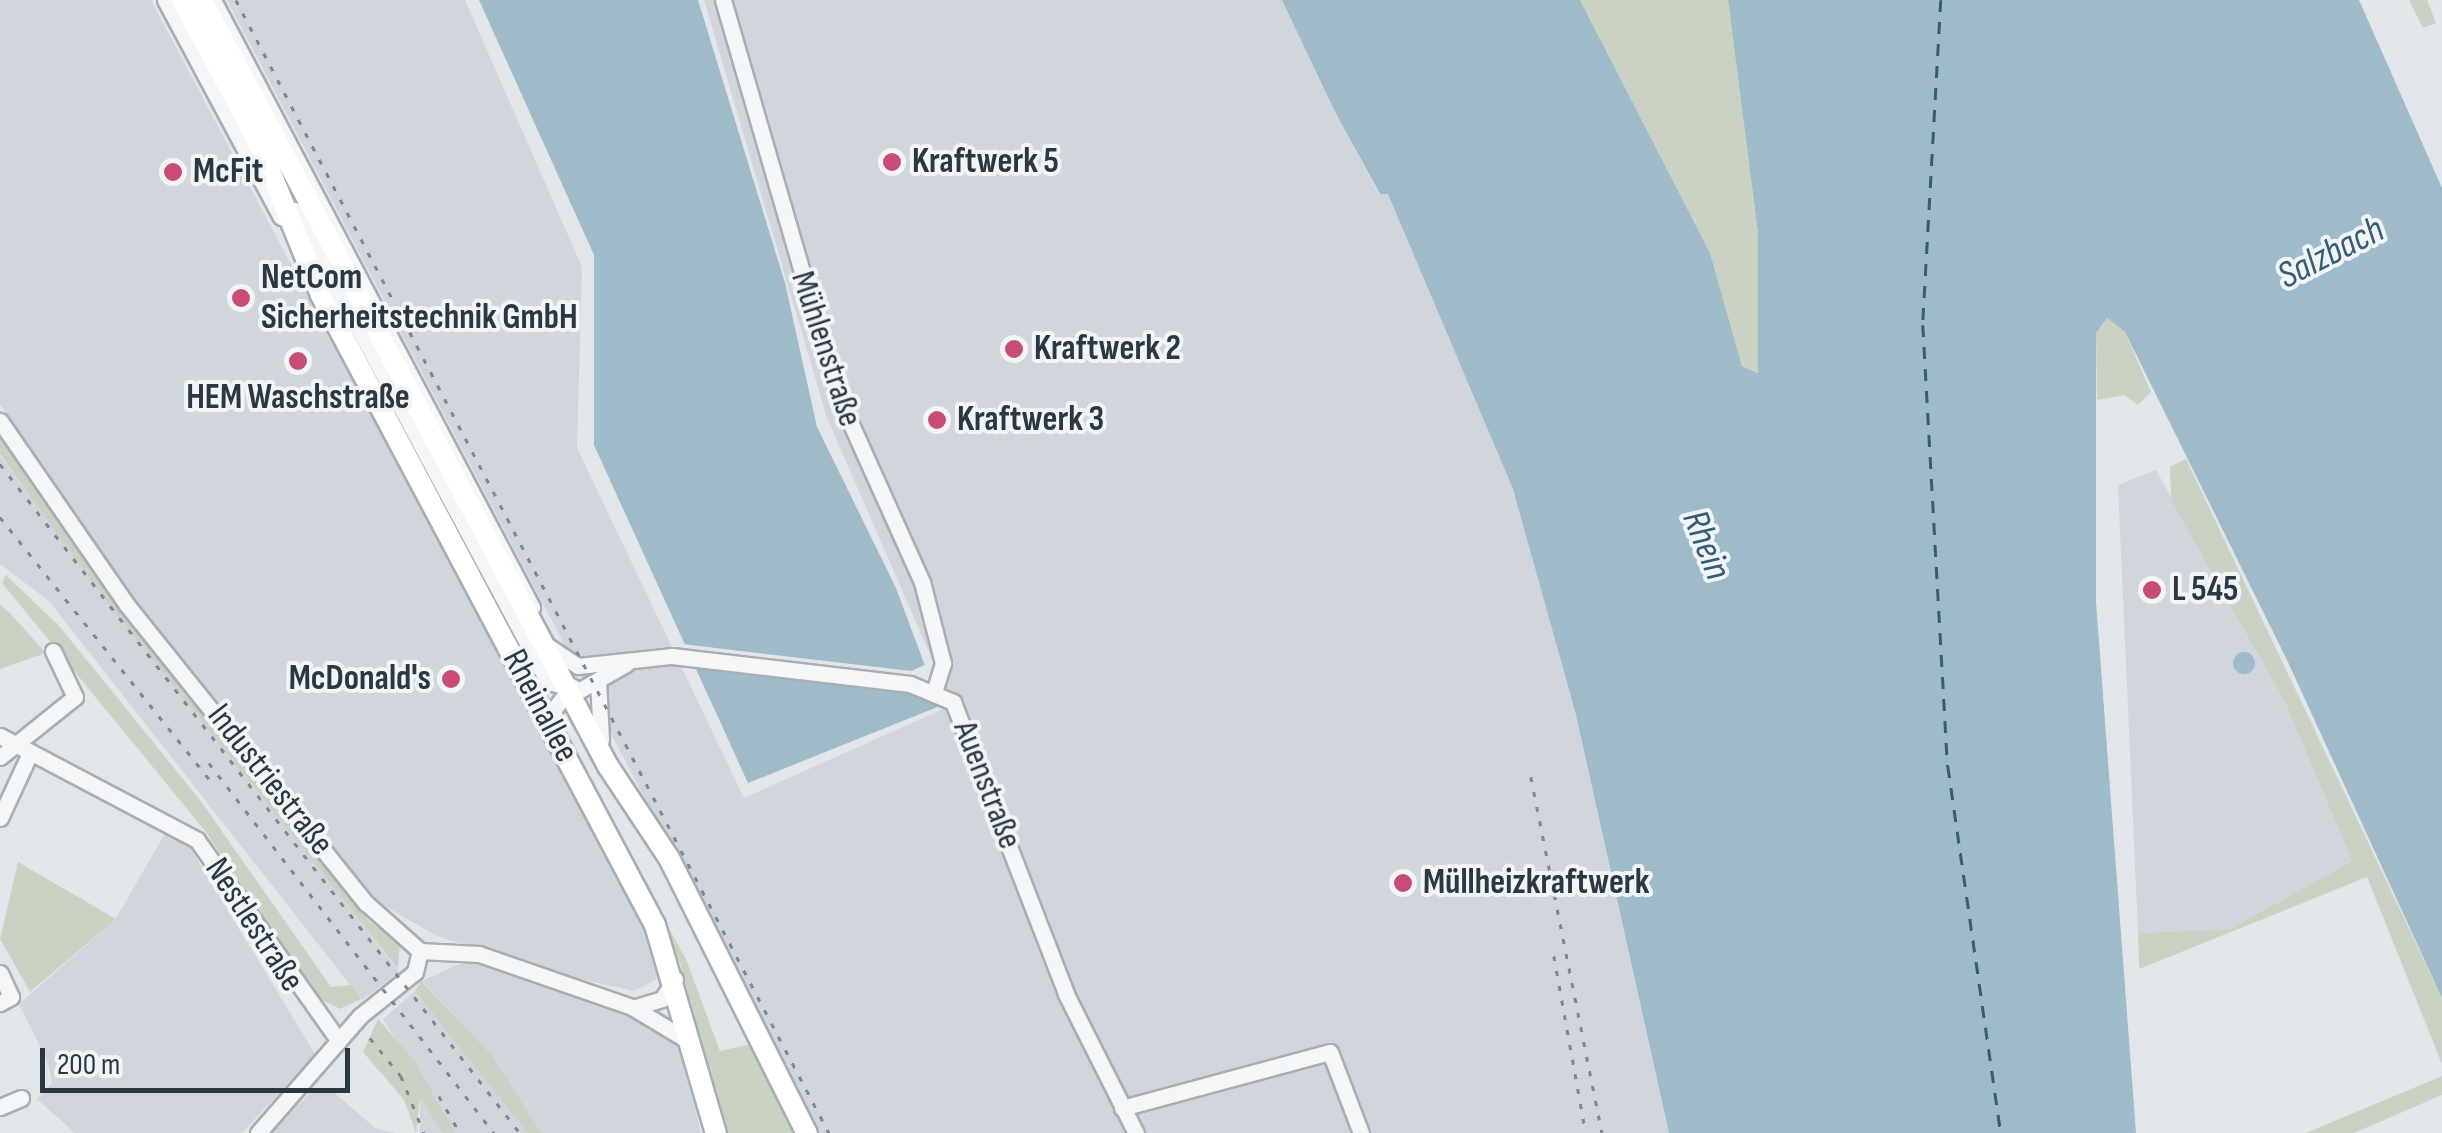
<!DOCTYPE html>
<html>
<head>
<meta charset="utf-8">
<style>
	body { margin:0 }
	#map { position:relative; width:2442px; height:1133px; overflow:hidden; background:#e2e6ea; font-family:"Sofia Sans Condensed",sans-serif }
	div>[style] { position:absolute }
	.built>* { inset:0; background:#d0d6dc }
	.green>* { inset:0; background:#cad3c3 }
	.water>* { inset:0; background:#9fbac8 }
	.round { border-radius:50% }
	.pier>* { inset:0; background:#e2e6ea }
	.ferry>* { height:2.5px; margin-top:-1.25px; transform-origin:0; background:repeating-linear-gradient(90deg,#375d73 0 12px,transparent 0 22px) }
	.roads { filter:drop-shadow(2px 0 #a7aeb4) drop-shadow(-2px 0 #a7aeb4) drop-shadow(0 2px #a7aeb4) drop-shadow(0 -2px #a7aeb4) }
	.minor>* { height:15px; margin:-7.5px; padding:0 7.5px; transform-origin:7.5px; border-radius:7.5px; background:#f5f6f8 }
	.major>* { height:20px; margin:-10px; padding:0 10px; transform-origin:10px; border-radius:10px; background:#fff }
	.rail>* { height:2.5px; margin-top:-1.25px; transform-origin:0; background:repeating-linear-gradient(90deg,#7c8993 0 5px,transparent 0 15px) }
	.dots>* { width:28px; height:28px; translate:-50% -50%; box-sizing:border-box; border:5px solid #f2f5f7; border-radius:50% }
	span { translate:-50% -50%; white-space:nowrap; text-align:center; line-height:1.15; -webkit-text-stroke:8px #f2f5f7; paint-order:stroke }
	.poi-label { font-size:35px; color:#2b3741; font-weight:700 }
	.left { translate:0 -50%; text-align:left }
	.right { translate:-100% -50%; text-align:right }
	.street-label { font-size:35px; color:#2b3741 }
	.water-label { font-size:38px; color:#375d73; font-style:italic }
	.scale { position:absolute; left:40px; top:1048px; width:310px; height:45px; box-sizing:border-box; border:5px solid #2b3741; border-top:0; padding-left:12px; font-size:30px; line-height:35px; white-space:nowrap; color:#2b3741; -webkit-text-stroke:8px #f2f5f7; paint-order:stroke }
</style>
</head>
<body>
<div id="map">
	<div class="built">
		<i style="clip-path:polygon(0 0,151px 0,659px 959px,657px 979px,634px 991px,577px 978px,437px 936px,378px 902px,144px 613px,0 404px)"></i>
		<i style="clip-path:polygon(227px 0,465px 0,582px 267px,577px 448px,744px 798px,952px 705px,827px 418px,704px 0,1282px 0,1335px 112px,1379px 194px,1388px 193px,1513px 489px,1576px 715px,1669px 1133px,820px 1133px)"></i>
		<i style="clip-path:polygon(0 456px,399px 972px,362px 1000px,49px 601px,0 564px)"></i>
		<i style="clip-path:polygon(2156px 470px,2284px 700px,2352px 861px,2230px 929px,2138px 933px,2118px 485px)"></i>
		<i style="clip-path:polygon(164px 835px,189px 846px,315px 1054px,242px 1133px,75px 1133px,37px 1099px,52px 1083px,48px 1063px,19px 1004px,115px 920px)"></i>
		<i style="clip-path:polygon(459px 964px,484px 964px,656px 1025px,679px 1044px,701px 1133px,542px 1133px,490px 1053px,422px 981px)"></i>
		<i style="clip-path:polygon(415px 991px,489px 1082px,528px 1133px,454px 1133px,383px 1019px)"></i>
		<i style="clip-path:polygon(330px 1089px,375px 1128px,395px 1133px,270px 1133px,310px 1093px)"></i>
		<i style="clip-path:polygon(420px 1098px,441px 1128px,443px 1133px,420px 1133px)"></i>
	</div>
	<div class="green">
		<i style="clip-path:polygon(1580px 0,1728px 0,1758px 233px,1759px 373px,1742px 366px,1710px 253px)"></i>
		<i style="clip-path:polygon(2409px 0,2427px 0,2436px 23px,2423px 28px)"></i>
		<i style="clip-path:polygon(2107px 318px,2125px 332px,2151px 392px,2138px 405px,2124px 395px,2097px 400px,2096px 333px)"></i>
		<i style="clip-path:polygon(0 434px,103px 587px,369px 921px,400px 944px,398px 969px,100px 593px,0 454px)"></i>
		<i style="clip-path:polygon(2186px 459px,2442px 998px,2442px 1064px,2367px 877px,2139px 969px,2138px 933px,2230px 929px,2352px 861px,2284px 700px,2171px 500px,2170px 467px)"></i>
		<i style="clip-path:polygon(6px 575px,60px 627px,200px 800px,331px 987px,351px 985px,361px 999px,340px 1009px,309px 993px,206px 832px,2px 583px)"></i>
		<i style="clip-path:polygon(0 605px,8px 611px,46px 653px,0 669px)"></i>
		<i style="clip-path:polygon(598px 800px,686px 959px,720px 1051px,751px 1044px,743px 1021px,793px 1133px,725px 1133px,680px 963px)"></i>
		<i style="clip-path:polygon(18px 862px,116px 919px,30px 992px,0 939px)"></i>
		<i style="clip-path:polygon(421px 981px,490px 1053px,542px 1133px,528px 1133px,415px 991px)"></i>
		<i style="clip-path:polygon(378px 1019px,414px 1060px,455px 1133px,443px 1133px,420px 1098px,416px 1133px,404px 1100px,363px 1052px)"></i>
		<i style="clip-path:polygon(2442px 1076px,2442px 1095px,2354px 1133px,2306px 1133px)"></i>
	</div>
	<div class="water">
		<i style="clip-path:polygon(479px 0,698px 0,785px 283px,817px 427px,896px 588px,940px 706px,748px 783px,594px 445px,594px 255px)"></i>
		<i style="clip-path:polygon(1282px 0,1580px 0,1710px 253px,1742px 366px,1758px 373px,1758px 233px,1728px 0,2359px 0,2442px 188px,2442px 998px,2287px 660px,2125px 332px,2107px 318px,2096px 333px,2096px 602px,2136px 1133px,1669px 1133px,1576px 715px,1513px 489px,1388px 194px,1380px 194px,1335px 112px)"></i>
		<i class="round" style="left:2233px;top:652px;width:22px;height:22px"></i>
	</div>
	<div class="pier">
		<i style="clip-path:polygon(682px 644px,911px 671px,929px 663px,945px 707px,899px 691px,690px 667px)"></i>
	</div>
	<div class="ferry">
		<i style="left:1941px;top:0;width:325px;rotate:93.2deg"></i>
		<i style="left:1923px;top:325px;width:442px;rotate:86.8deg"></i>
		<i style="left:1948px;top:766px;width:371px;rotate:81.8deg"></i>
	</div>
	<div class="roads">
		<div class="minor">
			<i style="left:165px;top:0;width:246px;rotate:61.9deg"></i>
			<i style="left:213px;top:0;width:686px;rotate:62.28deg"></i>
			<i style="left:723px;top:0;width:409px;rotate:73.8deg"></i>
			<i style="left:837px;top:393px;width:207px;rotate:65.8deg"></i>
			<i style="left:922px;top:582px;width:84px;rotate:75.5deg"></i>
			<i style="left:943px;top:663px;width:28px;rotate:107deg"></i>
			<i style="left:295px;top:210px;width:536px;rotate:61.81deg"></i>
			<i style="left:548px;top:682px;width:33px;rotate:14deg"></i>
			<i style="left:580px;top:690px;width:53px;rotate:-29.5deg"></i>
			<i style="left:0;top:421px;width:224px;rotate:55.4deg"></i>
			<i style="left:127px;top:605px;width:382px;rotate:51.3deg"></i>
			<i style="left:366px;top:903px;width:72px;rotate:41.6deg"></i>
			<i style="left:548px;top:646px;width:36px;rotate:34deg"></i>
			<i style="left:578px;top:666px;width:95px;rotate:-6.1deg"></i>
			<i style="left:672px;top:656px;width:240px;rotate:6.7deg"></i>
			<i style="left:910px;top:684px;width:47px;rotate:22.7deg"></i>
			<i style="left:953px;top:702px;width:313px;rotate:68.8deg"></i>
			<i style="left:1066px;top:994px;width:156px;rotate:63.3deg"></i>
			<i style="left:598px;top:680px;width:60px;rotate:87.1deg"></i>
			<i style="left:555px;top:731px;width:22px;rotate:-93deg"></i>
			<i style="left:554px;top:709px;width:29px;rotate:-52deg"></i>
			<i style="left:0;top:736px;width:223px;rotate:27.8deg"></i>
			<i style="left:197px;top:840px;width:246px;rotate:54.8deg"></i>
			<i style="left:0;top:757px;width:96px;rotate:-38.7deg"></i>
			<i style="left:75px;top:697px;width:51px;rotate:-115.6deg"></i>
			<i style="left:0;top:818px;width:72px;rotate:-65.2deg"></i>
			<i style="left:420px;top:951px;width:59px;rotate:2.9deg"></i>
			<i style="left:479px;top:954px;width:162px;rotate:19.1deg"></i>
			<i style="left:632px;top:1007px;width:64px;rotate:31deg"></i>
			<i style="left:0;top:973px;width:26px;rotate:65deg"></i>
			<i style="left:11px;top:997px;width:13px;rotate:151deg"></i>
			<i style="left:636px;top:1007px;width:27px;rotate:-17deg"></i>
			<i style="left:662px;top:999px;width:24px;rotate:-57deg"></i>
			<i style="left:0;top:1107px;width:23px;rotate:-23deg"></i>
			<i style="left:1122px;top:1108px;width:215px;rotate:-15.1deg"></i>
			<i style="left:1330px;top:1052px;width:87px;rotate:69.1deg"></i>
			<i style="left:258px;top:1133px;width:155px;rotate:-48.9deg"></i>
			<i style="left:360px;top:1016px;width:70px;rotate:-38.7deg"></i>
			<i style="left:415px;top:972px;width:22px;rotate:-77deg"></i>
		</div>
		<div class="major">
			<i style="left:182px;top:0;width:158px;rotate:61.7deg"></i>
			<i style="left:257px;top:139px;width:169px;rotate:67.7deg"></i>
			<i style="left:321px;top:295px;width:713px;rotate:62.07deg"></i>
			<i style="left:655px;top:925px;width:217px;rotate:73.7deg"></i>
			<i style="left:202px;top:0;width:867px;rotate:62.08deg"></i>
			<i style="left:608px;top:766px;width:110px;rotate:56.5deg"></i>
			<i style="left:669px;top:858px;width:308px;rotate:63.4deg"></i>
		</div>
	</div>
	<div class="rail">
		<i style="left:236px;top:0;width:1279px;rotate:62.37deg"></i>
		<i style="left:0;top:464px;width:847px;rotate:52.14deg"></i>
		<i style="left:0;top:517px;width:340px;rotate:51.4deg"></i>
		<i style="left:209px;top:763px;width:467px;rotate:52.4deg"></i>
		<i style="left:1531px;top:777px;width:363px;rotate:78.7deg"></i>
		<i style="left:1554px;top:956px;width:180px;rotate:79.8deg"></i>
		<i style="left:370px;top:1038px;width:49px;rotate:50.8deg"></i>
		<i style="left:401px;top:1076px;width:61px;rotate:68deg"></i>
		<i style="left:439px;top:1096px;width:43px;rotate:60.4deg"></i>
	</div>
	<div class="dots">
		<i style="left:892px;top:162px;background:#c84d76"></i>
		<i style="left:173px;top:172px;background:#c84d76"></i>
		<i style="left:241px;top:298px;background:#c84d76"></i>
		<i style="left:1014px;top:349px;background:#c84d76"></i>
		<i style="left:298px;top:361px;background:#c84d76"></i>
		<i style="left:937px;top:420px;background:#c84d76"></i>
		<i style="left:2152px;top:590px;background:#c84d76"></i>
		<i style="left:451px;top:679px;background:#c84d76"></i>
		<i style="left:1403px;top:883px;background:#c84d76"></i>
	</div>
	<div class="poi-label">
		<span class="left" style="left:912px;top:162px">Kraftwerk 5</span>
		<span class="left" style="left:193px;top:172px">McFit</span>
		<span class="left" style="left:261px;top:298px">NetCom<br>Sicherheitstechnik GmbH</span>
		<span class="left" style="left:1034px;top:349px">Kraftwerk 2</span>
		<span style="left:298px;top:398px">HEM Waschstraße</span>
		<span class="left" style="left:957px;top:420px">Kraftwerk 3</span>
		<span class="left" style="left:2172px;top:590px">L 545</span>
		<span class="right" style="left:431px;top:679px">McDonald's</span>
		<span class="left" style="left:1423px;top:883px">Müllheizkraftwerk</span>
	</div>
	<div class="street-label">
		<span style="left:826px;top:349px;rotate:72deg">Mühlenstraße</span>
		<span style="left:540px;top:706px;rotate:62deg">Rheinallee</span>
		<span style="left:270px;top:780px;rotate:52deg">Industriestraße</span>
		<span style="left:987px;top:785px;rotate:69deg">Auenstraße</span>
		<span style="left:254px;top:925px;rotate:57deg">Nestlestraße</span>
	</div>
	<div class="water-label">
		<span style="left:2331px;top:253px;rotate:-27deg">Salzbach</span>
		<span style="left:1706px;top:545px;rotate:68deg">Rhein</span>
	</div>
	<div class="scale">200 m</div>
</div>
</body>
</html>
